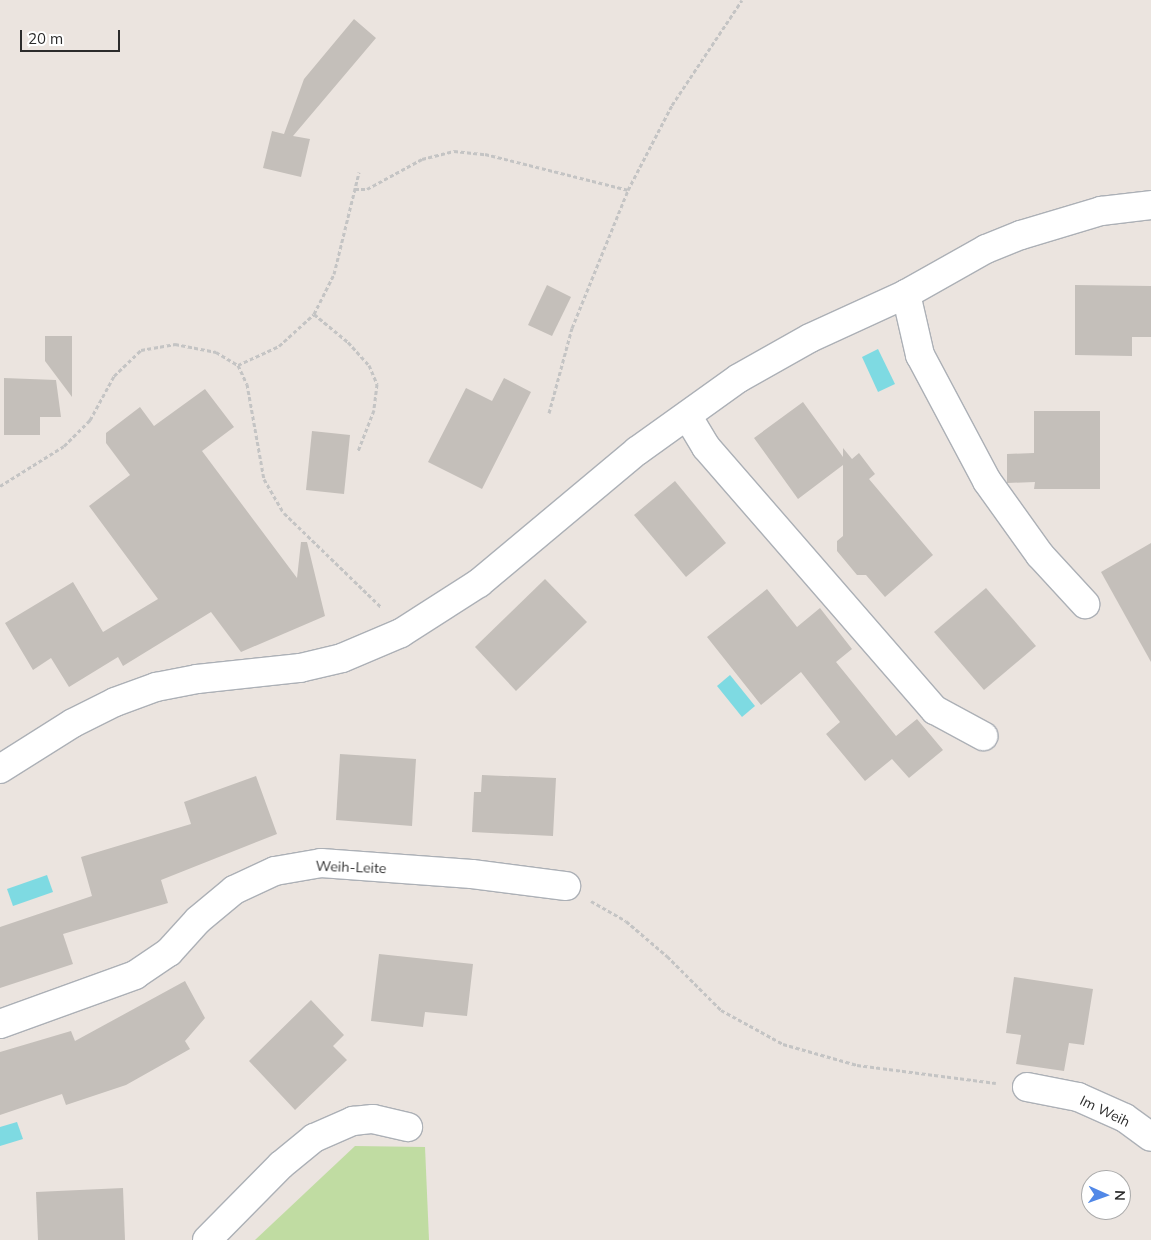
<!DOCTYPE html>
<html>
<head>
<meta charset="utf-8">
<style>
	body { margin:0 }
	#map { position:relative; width:1151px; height:1240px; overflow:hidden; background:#ebe4df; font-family:Mulish,sans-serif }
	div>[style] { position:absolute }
	.green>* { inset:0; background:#c0dca2 }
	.water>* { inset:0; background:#7edae2 }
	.building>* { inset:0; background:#c4bfba }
	.path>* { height:3px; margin-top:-1.5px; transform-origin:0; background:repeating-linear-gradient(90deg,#c4c4c4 0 4px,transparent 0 6.5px) }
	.roads { filter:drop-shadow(1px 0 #acb0b6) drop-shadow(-1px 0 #acb0b6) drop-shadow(0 1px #acb0b6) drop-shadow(0 -1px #acb0b6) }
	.minor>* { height:28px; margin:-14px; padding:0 14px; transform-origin:14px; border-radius:14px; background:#fff }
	span { translate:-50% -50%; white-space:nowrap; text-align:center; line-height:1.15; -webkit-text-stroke:4.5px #fff; paint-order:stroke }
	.street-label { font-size:14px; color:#2b2b2b }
	.north { position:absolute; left:1081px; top:1170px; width:50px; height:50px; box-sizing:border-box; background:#fff; border:1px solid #aaa; border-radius:50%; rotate:92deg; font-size:14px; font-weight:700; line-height:20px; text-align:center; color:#2b2b2b }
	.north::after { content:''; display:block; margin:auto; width:18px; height:22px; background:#5188e7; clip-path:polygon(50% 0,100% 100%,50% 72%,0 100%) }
	.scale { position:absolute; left:20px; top:30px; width:100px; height:22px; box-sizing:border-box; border:2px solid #2b2b2b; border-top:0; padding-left:6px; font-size:15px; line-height:18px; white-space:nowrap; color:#2b2b2b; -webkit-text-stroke:4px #fff; paint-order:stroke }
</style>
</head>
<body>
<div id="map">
	<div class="green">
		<i style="clip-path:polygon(355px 1146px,425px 1147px,429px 1240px,255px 1240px)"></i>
	</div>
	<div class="water">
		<i style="clip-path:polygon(878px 349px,895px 384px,878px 392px,862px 357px)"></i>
		<i style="clip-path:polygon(730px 675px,755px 706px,742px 717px,717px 686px)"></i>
		<i style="clip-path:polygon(47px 875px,53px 892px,13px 906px,7px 889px)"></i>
		<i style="clip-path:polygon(17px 1122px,23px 1139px,0 1146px,0 1127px)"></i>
	</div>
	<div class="building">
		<i style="clip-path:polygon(354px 19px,376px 38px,293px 136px,310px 139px,301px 177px,263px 168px,272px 131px,284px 134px,304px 79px)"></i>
		<i style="clip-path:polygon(547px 285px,571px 297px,552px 336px,528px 325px)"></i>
		<i style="clip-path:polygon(1075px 285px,1151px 286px,1151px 337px,1132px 337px,1132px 356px,1075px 355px)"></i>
		<i style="clip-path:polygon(45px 336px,72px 336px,72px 397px,45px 361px)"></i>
		<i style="clip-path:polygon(4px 378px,56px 380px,61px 417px,40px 417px,40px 435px,4px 435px)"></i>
		<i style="clip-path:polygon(504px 378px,531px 392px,482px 489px,428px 462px,466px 388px,492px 401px)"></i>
		<i style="clip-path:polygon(205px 389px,234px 427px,202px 451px,297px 578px,301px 542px,307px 542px,325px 616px,241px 652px,211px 612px,123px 666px,118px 657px,69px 687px,51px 658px,33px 670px,5px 623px,73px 582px,103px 632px,158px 599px,89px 506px,130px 475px,106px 443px,106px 433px,140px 407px,154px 426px)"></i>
		<i style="clip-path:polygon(803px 402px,843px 457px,843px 448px,852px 459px,859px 453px,875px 474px,869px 479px,933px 555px,885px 597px,866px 575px,857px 575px,837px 551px,837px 541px,843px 536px,843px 465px,798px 499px,754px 438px)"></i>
		<i style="clip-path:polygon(1034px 411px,1100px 411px,1100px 489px,1034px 489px,1035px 482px,1007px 483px,1007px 454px,1034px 453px)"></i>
		<i style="clip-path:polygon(312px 431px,350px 435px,344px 494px,306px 490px)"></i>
		<i style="clip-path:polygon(675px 481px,726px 543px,686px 577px,634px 515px)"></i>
		<i style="clip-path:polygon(1151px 543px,1151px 662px,1101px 572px)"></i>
		<i style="clip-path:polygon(545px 579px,587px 622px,516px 691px,475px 647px)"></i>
		<i style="clip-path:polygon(986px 588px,1036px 646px,984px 690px,934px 632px)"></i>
		<i style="clip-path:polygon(767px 589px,797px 627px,820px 608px,852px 649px,836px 662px,896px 736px,917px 719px,943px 750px,909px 778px,892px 759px,865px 781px,826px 734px,840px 722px,801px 672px,761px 705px,707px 637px)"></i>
		<i style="clip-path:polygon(340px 754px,416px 759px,412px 826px,336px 820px)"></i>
		<i style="clip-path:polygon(482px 775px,556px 778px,553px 836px,472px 832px,474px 792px,481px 792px)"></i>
		<i style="clip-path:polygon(256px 776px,277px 834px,161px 880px,168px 903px,63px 934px,73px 964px,0 988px,0 927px,92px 896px,81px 857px,191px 824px,184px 802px)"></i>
		<i style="clip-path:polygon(379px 954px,473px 964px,467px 1016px,425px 1012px,423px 1027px,371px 1021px)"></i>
		<i style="clip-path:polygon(1014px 977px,1093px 989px,1084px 1045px,1069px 1043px,1064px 1071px,1016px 1064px,1021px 1035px,1006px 1033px)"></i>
		<i style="clip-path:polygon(185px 981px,205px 1018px,185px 1041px,190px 1049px,126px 1085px,66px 1105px,62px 1094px,0 1115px,0 1052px,71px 1031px,75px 1041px)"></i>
		<i style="clip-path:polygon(311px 1000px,344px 1035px,333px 1046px,347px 1060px,295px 1110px,249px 1061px)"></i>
		<i style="clip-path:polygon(123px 1188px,125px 1240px,38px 1240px,36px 1192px)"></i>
	</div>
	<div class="path">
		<i style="left:355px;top:189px;width:12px"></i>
		<i style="left:367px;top:189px;width:63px;rotate:-28.6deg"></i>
		<i style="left:422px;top:159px;width:33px;rotate:-14deg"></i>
		<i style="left:454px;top:151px;width:31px;rotate:6deg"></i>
		<i style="left:485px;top:154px;width:147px;rotate:14.1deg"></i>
		<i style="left:314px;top:314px;width:44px;rotate:39.5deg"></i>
		<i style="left:348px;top:342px;width:31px;rotate:48deg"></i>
		<i style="left:369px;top:365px;width:21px;rotate:67deg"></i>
		<i style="left:377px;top:384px;width:26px;rotate:97deg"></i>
		<i style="left:374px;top:410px;width:44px;rotate:111.3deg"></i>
		<i style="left:238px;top:365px;width:45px;rotate:-24.9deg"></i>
		<i style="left:279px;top:346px;width:47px;rotate:-42.4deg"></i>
		<i style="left:314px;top:314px;width:45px;rotate:-63.4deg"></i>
		<i style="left:334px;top:274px;width:105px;rotate:-76.2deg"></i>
		<i style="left:549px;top:413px;width:88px;rotate:-74.9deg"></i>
		<i style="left:572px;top:328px;width:149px;rotate:-67.9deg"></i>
		<i style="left:628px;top:190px;width:96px;rotate:-62.6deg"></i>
		<i style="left:672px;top:105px;width:126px;rotate:-56.3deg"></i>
		<i style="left:0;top:486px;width:75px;rotate:-32deg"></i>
		<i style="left:64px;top:446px;width:37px;rotate:-45deg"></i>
		<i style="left:90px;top:420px;width:50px;rotate:-61.4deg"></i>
		<i style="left:114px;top:376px;width:37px;rotate:-44deg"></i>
		<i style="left:141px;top:350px;width:35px;rotate:-10deg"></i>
		<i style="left:175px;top:344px;width:42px;rotate:11deg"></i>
		<i style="left:216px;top:352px;width:26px;rotate:31deg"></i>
		<i style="left:238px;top:365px;width:21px;rotate:65deg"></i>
		<i style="left:247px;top:384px;width:97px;rotate:79.9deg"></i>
		<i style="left:264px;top:479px;width:39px;rotate:60deg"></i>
		<i style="left:284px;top:513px;width:135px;rotate:44.1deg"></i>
		<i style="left:591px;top:901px;width:40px;rotate:29.7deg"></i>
		<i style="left:626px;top:921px;width:54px;rotate:40.5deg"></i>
		<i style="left:667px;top:956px;width:76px;rotate:45deg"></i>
		<i style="left:721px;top:1010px;width:71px;rotate:28.7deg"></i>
		<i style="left:783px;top:1044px;width:77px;rotate:15.8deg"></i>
		<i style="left:857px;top:1065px;width:140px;rotate:7.4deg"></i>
	</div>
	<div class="roads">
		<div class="minor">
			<i style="left:906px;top:294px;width:63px;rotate:77.1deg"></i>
			<i style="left:920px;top:355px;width:143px;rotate:62deg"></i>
			<i style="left:987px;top:481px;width:91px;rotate:54.4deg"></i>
			<i style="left:1040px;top:555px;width:67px;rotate:47.4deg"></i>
			<i style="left:688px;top:417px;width:35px;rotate:59deg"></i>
			<i style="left:706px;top:447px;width:349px;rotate:49deg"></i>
			<i style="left:935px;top:710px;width:55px;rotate:28.4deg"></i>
			<i style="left:0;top:769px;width:86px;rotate:-32.2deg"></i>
			<i style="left:73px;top:723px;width:47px;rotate:-26.6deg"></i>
			<i style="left:115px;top:702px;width:44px;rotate:-20.1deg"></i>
			<i style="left:156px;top:687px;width:42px;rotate:-11deg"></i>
			<i style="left:197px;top:679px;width:104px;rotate:-6.1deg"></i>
			<i style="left:300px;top:668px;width:43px;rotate:-13.4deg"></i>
			<i style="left:342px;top:658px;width:64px;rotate:-23deg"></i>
			<i style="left:401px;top:633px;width:93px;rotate:-32.7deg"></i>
			<i style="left:479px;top:583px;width:206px;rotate:-39.9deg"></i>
			<i style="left:637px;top:451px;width:125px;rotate:-35.6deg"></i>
			<i style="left:739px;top:378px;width:81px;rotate:-29.4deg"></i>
			<i style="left:810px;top:338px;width:106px;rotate:-24.6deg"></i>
			<i style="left:906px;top:294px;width:92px;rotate:-29.4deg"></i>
			<i style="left:986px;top:249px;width:38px;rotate:-22deg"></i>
			<i style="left:1021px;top:235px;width:84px;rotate:-16.7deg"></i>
			<i style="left:1101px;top:211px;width:50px;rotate:-6.8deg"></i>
			<i style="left:0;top:1024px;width:144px;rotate:-19.9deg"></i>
			<i style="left:135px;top:975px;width:41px;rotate:-34.1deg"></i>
			<i style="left:169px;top:952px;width:43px;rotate:-47.8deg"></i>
			<i style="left:198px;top:920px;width:47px;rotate:-39.8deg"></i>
			<i style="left:234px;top:890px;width:45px;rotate:-24.9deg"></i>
			<i style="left:275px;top:871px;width:47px;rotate:-9.9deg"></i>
			<i style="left:321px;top:863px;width:151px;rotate:4.2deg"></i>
			<i style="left:472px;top:874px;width:95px;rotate:7.3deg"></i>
			<i style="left:1027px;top:1087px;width:52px;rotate:11.1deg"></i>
			<i style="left:1078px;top:1097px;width:51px;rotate:24.1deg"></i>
			<i style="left:1125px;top:1118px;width:32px;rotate:36deg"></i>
			<i style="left:207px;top:1240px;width:105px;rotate:-45.4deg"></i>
			<i style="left:281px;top:1165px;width:43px;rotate:-39.3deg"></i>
			<i style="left:314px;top:1138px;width:43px;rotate:-23.6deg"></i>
			<i style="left:353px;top:1121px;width:20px;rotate:-6deg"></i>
			<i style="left:373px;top:1119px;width:36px;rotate:13deg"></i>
		</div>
	</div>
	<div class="street-label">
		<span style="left:351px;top:867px;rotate:2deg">Weih-Leite</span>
		<span style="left:1105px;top:1111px;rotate:26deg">Im Weih</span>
	</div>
	<div class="north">N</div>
	<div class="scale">20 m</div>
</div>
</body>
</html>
